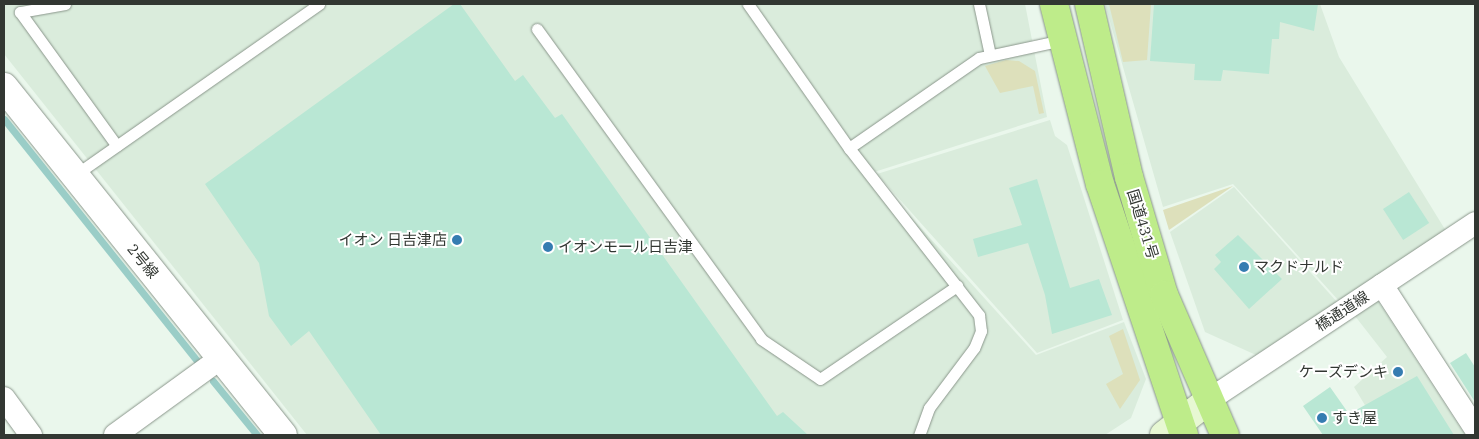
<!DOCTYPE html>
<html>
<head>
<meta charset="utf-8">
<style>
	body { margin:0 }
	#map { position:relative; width:1479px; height:439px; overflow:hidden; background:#eaf7ec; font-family:"IBM Plex Serif","Noto Sans JP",serif }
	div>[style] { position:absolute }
	.built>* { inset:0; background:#daecdc }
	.green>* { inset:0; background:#dde0bb }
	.stream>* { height:7px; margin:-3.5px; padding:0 3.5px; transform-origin:3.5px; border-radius:3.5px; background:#9acdc7 }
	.building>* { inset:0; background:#b9e7d4; transform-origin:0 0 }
	.roads { filter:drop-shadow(0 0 1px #8a968b) drop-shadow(0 0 1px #8a968b) }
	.service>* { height:11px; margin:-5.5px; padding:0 5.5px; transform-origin:5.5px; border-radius:5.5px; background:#fff }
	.minor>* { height:22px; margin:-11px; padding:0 11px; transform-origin:11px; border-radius:11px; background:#fff }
	.tertiary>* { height:28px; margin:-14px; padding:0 14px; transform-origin:14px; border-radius:14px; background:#fff }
	.secondary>* { height:28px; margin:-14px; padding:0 14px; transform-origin:14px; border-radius:14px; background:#e7f8d3 }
	.trunk>* { height:28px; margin:-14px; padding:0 14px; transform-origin:14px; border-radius:14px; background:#beec8a }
	.dots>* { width:14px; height:14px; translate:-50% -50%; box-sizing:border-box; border:2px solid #fff; border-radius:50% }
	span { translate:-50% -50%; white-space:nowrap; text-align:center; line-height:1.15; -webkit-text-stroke:4px #fff; paint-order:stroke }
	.street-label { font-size:15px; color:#323732 }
	.poi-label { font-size:15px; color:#323732 }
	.right { translate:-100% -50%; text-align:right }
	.left { translate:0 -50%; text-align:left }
	.frame { position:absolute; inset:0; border:5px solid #323732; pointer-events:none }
</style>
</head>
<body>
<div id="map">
	<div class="built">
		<div style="clip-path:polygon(4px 4px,1025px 4px,1047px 117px,871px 173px,1036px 355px,1124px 322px,1146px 379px,1131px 418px,1105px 435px,307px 435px,4px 54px)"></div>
		<div style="clip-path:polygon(1105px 4px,1320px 4px,1339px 57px,1446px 231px,1339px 301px,1233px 184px,1163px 207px)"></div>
		<div style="clip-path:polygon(1050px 120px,1055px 136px,1067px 145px,1123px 320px,1037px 353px,877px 174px)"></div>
		<div style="clip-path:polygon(1234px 187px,1337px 302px,1256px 355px,1205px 332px,1170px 232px)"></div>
		<div style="clip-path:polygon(1378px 301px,1465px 435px,1383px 435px,1354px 387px,1387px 357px,1355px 316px)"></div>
	</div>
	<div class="green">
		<div style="clip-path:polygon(1109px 4px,1151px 4px,1147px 60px,1123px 62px)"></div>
		<div style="clip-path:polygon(1006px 60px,1019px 61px,1035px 71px,1044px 113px,1039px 114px,1033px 86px,1000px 93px,985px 66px)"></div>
		<div style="clip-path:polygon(1233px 186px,1169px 230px,1163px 210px)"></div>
		<div style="clip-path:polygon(1123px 329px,1140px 380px,1120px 409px,1106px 384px,1123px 374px,1109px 336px)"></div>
	</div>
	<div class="stream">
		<div style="left:4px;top:119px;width:311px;rotate:51.4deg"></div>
		<div style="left:213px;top:381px;width:70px;rotate:50.8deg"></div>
	</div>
	<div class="building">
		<div style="clip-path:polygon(454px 4px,460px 4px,515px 81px,523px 75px,555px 118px,562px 114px,777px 416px,783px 412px,808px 435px,381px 435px,309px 331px,291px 346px,269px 316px,259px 263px,205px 184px)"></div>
		<div style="clip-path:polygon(1154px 4px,1318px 4px,1314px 31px,1280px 22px,1279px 39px,1272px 39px,1269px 74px,1223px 70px,1221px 81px,1194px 80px,1195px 64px,1150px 61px)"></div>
		<div style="clip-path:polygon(1037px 179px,1070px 288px,1099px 279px,1112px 315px,1052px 334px,1045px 295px,1028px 243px,978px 257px,973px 239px,1022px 225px,1009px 188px)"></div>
		<div style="left:1409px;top:192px;width:37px;height:31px;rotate:57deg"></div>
		<div style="clip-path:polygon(1238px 235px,1282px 279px,1249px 309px,1214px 269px,1221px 262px,1215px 255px)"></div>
		<div style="clip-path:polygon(1466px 353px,1475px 367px,1475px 402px,1450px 363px)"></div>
		<div style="clip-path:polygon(1417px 376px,1454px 435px,1323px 435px,1303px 406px,1330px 387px,1349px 414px)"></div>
	</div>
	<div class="roads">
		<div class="service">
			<div style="left:65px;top:4px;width:46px;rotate:169.9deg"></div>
			<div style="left:20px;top:12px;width:165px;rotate:54.1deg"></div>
			<div style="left:748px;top:4px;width:176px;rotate:55deg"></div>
			<div style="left:849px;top:148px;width:212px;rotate:52.1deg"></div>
			<div style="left:979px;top:315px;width:16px;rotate:83deg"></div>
			<div style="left:981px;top:331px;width:18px;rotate:112deg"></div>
			<div style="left:974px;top:348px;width:75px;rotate:126.9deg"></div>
			<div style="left:929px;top:408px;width:29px;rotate:110deg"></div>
			<div style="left:979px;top:4px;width:52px;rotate:77.8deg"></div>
			<div style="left:537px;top:29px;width:382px;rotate:54.1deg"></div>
			<div style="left:761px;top:339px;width:71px;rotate:34.1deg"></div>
			<div style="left:820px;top:379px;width:166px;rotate:-34.2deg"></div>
			<div style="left:849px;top:148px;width:158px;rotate:-34.7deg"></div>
			<div style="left:979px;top:58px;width:86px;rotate:-12.1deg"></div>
			<div style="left:75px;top:175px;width:298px;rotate:-35deg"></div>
		</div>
		<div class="minor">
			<div style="left:1382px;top:285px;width:171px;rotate:57deg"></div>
			<div style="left:4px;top:398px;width:46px;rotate:53.9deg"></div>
			<div style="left:1209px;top:400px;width:320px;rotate:-33.6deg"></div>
			<div style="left:115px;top:435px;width:131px;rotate:-36deg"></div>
		</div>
		<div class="tertiary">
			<div style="left:4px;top:87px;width:446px;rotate:51.3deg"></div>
		</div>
		<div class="secondary">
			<div style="left:1164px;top:435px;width:57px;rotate:-37.9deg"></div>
		</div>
		<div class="trunk">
			<div style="left:1054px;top:4px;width:186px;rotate:75.7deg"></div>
			<div style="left:1100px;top:184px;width:265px;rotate:71.5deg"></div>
			<div style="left:1089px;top:4px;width:178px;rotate:77deg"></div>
			<div style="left:1129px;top:177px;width:123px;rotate:73.5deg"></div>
			<div style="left:1164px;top:295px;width:153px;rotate:66.5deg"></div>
		</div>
	</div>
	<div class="dots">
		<div style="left:457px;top:240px;background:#357cb1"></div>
		<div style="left:548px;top:247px;background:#357cb1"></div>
		<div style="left:1244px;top:267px;background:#357cb1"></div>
		<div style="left:1398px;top:372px;background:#357cb1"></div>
		<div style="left:1322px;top:418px;background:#357cb1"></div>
	</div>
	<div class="street-label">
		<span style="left:1143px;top:224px;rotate:73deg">国道431号</span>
		<span style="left:143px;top:261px;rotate:51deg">2号線</span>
		<span style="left:1342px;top:311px;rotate:-33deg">橋通道線</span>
	</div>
	<div class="poi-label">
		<span class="right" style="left:447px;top:240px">イオン 日吉津店</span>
		<span class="left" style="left:558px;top:247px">イオンモール日吉津</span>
		<span class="left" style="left:1254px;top:267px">マクドナルド</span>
		<span class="right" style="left:1388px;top:372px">ケーズデンキ</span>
		<span class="left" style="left:1332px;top:418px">すき屋</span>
	</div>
	<div class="frame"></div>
</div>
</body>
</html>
